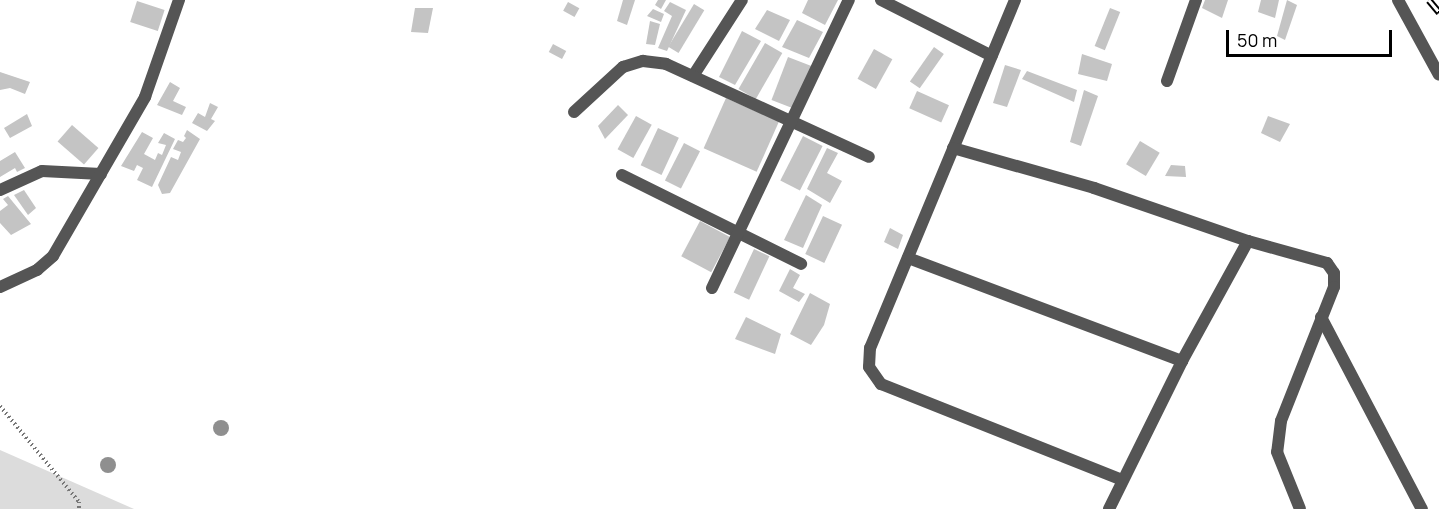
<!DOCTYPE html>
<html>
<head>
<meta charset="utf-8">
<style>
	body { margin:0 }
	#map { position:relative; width:1439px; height:509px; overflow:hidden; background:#fff; font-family:Manrope,sans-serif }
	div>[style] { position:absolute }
	.green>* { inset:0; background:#dcdcdc }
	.building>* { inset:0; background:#c4c4c4; transform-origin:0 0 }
	.path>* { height:4px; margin-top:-2px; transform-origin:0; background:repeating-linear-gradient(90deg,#777 0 1.5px,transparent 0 4.5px) }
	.street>* { height:12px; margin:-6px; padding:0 6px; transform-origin:6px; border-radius:6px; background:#555 }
	.rail>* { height:7px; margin-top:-3.5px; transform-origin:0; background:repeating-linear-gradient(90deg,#fff 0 14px,#000 0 28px); box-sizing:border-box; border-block:2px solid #000 }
	.trees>* { width:16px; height:16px; margin:-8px; border-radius:50%; background:#8f8f8f }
	span { translate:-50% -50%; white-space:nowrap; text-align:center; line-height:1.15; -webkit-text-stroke:4.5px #fff; paint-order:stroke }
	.scale { position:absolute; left:1226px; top:30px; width:166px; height:27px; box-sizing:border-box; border:3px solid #000; border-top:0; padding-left:8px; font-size:18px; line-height:21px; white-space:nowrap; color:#000; -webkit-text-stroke:4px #fff; paint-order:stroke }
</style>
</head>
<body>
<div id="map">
	<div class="green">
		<div style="clip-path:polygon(0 450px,134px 509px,0 509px)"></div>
	</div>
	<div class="building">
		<div style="clip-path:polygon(623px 0,635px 0,627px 25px,617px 21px)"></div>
		<div style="clip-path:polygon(658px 0,666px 0,661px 9px,655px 5px)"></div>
		<div style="clip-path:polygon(808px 0,838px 0,825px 25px,802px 13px)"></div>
		<div style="clip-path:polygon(1205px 0,1228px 0,1222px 18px,1202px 8px)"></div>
		<div style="clip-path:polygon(1261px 0,1279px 0,1275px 18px,1258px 12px)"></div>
		<div style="clip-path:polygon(1287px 0,1297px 5px,1285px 40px,1277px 36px)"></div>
		<div style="left:137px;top:1px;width:29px;height:22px;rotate:18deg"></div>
		<div style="left:568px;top:2px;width:13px;height:10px;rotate:29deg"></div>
		<div style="clip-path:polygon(670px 2px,686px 10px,667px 51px,658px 48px,672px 16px,664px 11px)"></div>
		<div style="left:694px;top:4px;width:12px;height:50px;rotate:31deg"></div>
		<div style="clip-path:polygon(415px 8px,433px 8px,428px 33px,411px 32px)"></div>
		<div style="left:1110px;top:8px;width:11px;height:41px;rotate:22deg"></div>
		<div style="clip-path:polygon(653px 9px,664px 14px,661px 22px,647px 16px)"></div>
		<div style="clip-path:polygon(767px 10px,790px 20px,779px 41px,755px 29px)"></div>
		<div style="clip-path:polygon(797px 20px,823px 32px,809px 58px,782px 47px)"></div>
		<div style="clip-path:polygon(650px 21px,660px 24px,655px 45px,646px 44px)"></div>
		<div style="clip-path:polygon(742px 31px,761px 41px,735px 85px,719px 77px)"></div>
		<div style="left:765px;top:43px;width:20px;height:53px;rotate:30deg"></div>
		<div style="left:553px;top:44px;width:15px;height:9px;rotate:28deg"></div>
		<div style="left:934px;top:47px;width:12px;height:42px;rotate:35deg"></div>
		<div style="left:874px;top:49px;width:21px;height:34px;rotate:29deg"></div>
		<div style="clip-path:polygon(1082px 54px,1112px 64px,1107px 81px,1078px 74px)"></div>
		<div style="left:788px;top:57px;width:25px;height:46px;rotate:21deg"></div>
		<div style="clip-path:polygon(1005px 65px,1021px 70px,1007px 107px,993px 103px)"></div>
		<div style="clip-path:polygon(1027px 71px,1077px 90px,1074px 102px,1022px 79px)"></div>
		<div style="clip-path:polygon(0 72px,30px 82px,25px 94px,10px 88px,0 90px)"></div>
		<div style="clip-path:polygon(170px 82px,180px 88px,173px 101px,186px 107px,182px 115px,157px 105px)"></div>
		<div style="clip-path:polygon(1084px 90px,1098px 96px,1081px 146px,1070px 142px)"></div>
		<div style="left:917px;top:91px;width:35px;height:19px;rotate:24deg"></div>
		<div style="left:726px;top:98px;width:58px;height:55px;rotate:24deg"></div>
		<div style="clip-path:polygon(210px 103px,218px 107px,211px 119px,215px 121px,207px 131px,192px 123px,198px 113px,205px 117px)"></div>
		<div style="clip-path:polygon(618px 105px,628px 115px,605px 139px,598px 126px)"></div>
		<div style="clip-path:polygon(27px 114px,32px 126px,10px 138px,4px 128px)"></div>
		<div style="left:636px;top:116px;width:18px;height:38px;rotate:29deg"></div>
		<div style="clip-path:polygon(1268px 116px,1290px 124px,1280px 142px,1261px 133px)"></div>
		<div style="left:72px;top:125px;width:35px;height:22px;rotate:41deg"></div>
		<div style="left:658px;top:128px;width:23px;height:41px;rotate:25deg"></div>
		<div style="clip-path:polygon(187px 130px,200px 139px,170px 193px,162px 194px,158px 185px,171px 157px,178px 160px,181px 152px,173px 149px,178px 140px,183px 142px,186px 138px,184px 136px)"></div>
		<div style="clip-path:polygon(142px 132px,153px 138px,144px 154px,155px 160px,158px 153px,162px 155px,166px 145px,158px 143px,164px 133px,175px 139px,152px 187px,137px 180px,143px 168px,137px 165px,134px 171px,121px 166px)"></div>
		<div style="left:803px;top:136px;width:22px;height:50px;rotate:27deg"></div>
		<div style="left:1140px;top:141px;width:23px;height:27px;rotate:31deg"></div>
		<div style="left:684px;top:143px;width:18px;height:42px;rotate:27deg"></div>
		<div style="clip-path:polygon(827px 148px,838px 153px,827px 173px,842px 181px,830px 203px,807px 189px)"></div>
		<div style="clip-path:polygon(15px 152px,25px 168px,17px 172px,15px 168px,0 177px,0 161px)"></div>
		<div style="clip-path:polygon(1171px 165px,1185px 166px,1186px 177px,1165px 176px)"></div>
		<div style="clip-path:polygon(24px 190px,36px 208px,28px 215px,14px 195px)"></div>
		<div style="clip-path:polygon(806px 195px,822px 205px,803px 248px,784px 240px)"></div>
		<div style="clip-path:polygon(8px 196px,31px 224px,11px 235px,0 223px,0 211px,8px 205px,3px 199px)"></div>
		<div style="left:823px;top:216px;width:21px;height:42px;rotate:25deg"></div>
		<div style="left:700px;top:221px;width:34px;height:40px;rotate:28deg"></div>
		<div style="clip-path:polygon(890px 228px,903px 235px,898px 249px,884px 242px)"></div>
		<div style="left:754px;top:249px;width:17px;height:48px;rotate:25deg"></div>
		<div style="clip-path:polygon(790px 269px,800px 275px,793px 288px,805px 294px,799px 302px,779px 291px)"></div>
		<div style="clip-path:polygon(810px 293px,830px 304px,824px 325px,811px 345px,790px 334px)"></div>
		<div style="clip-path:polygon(746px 317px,781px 334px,775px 354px,735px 339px)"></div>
	</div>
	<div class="path">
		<div style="left:0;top:406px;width:124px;rotate:50.5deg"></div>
		<div style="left:79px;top:502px;width:7px;rotate:90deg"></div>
	</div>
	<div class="street">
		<div style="left:881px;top:0;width:124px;rotate:26.8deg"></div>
		<div style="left:1015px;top:0;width:377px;rotate:112.6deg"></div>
		<div style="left:870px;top:348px;width:19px;rotate:93deg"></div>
		<div style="left:869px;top:367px;width:21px;rotate:55deg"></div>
		<div style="left:881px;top:384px;width:259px;rotate:21.7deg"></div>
		<div style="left:1398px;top:0;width:85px;rotate:61.3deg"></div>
		<div style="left:693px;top:76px;width:90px;rotate:-57.2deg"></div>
		<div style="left:1167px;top:81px;width:86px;rotate:-70.3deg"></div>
		<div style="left:574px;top:112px;width:67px;rotate:-42.6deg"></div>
		<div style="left:623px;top:67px;width:21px;rotate:-17deg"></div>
		<div style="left:643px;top:61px;width:23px;rotate:7deg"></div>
		<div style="left:666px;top:64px;width:223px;rotate:24.6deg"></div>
		<div style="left:953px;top:148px;width:147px;rotate:15.8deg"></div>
		<div style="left:1094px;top:188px;width:163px;rotate:19deg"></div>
		<div style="left:1248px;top:241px;width:82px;rotate:15.6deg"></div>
		<div style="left:1327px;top:263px;width:12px;rotate:55deg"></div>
		<div style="left:1334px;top:273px;width:14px;rotate:90deg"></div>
		<div style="left:1334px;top:287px;width:144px;rotate:111.6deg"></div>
		<div style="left:1281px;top:421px;width:31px;rotate:97deg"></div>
		<div style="left:1277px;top:452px;width:61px;rotate:68deg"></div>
		<div style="left:622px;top:175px;width:200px;rotate:26.4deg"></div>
		<div style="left:0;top:190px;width:46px;rotate:-24.3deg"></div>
		<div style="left:42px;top:171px;width:59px;rotate:2.9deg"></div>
		<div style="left:908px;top:258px;width:293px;rotate:20.6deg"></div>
		<div style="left:0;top:287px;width:41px;rotate:-24.7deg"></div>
		<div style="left:37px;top:270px;width:21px;rotate:-41deg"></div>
		<div style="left:53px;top:256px;width:184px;rotate:-59.9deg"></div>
		<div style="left:145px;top:97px;width:103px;rotate:-70.7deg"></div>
		<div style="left:712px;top:288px;width:319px;rotate:-64.6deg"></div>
		<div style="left:1321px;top:317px;width:217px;rotate:62.3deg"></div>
		<div style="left:1109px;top:509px;width:165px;rotate:-63.7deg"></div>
		<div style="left:1182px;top:361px;width:137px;rotate:-61.2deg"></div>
	</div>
	<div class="rail">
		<div style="left:1429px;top:0;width:16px;rotate:50deg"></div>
	</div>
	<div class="trees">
		<div style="left:221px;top:428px"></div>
		<div style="left:108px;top:465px"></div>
	</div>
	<div class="scale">50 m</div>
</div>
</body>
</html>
